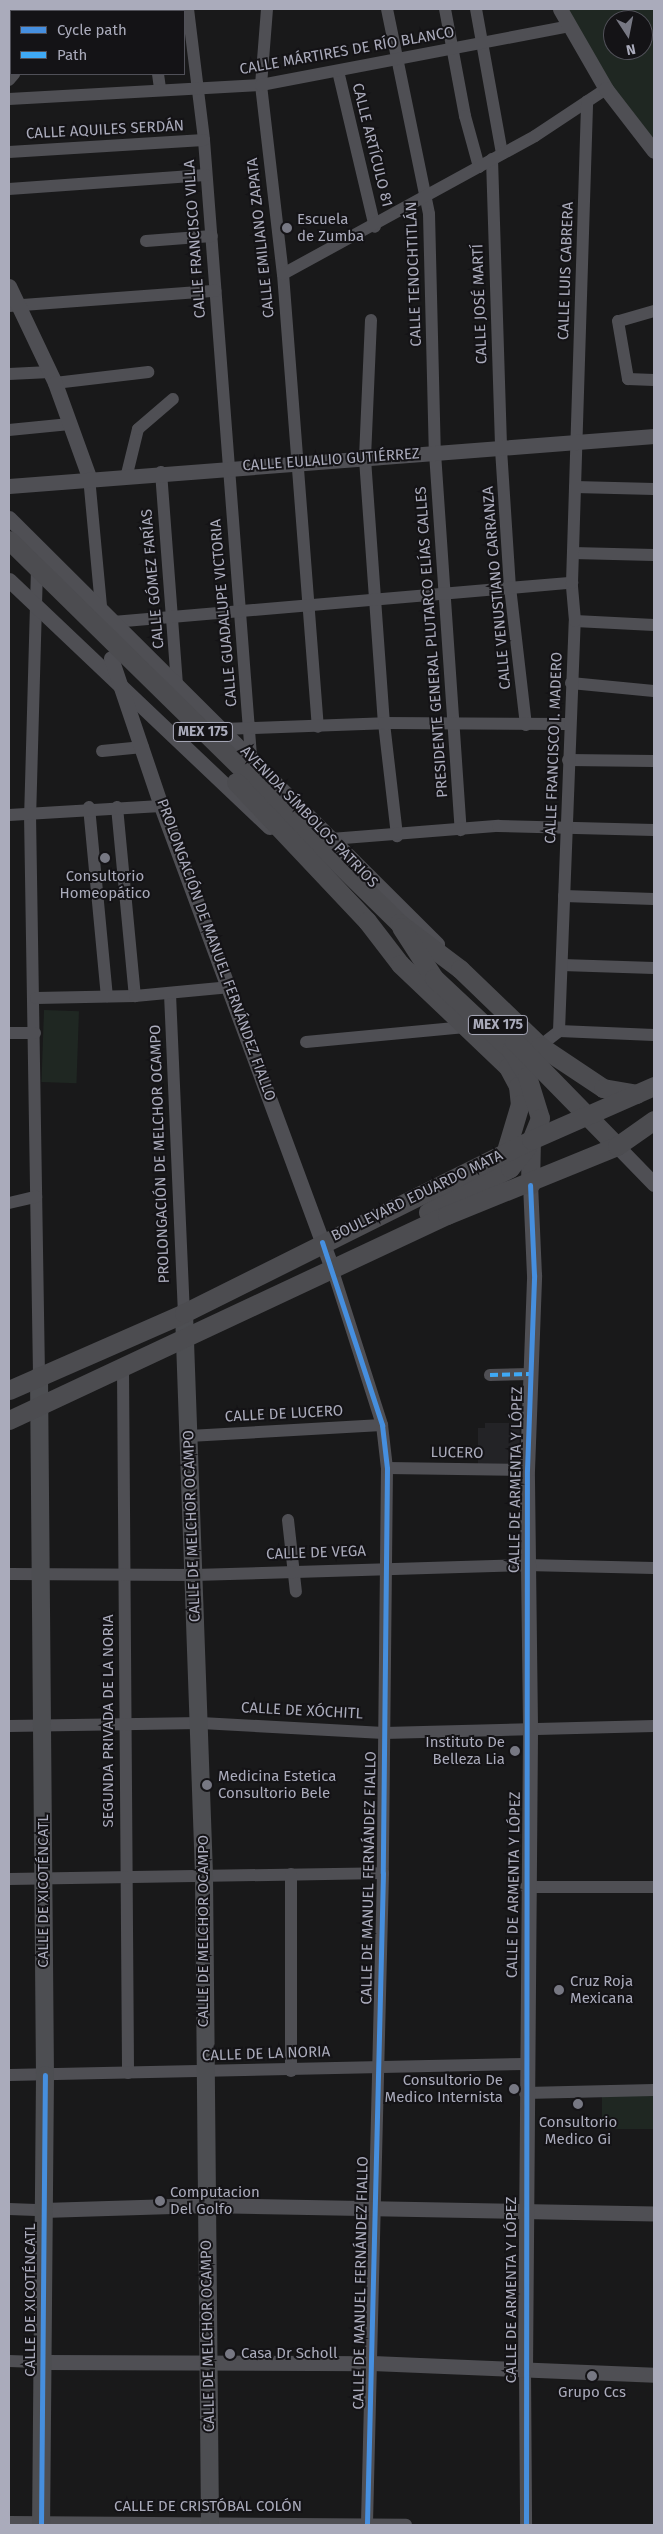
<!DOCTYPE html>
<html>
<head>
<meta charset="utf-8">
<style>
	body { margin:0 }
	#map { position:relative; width:663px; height:2534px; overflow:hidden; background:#19191a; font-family:"Fira Sans",sans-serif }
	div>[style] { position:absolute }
	.built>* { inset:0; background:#232326 }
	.green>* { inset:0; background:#1f2722; transform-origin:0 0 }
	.minor>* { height:12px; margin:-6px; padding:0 6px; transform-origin:6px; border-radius:6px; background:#4f4f54 }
	.tertiary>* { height:15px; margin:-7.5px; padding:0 7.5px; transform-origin:7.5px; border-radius:7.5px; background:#4f4f54 }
	.secondary>* { height:18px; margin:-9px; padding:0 9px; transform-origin:9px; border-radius:9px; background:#4d4e52 }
	.primary>* { height:19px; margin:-9.5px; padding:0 9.5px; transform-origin:9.5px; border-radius:9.5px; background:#4c4c50 }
	.quiet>* { height:4px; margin-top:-2px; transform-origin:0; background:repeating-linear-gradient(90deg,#3fa9f5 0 8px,transparent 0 12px) }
	.cycleway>* { height:5px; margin:-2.5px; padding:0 2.5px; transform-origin:2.5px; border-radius:2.5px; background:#468fdf }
	.dots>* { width:14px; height:14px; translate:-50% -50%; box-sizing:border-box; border:2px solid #141316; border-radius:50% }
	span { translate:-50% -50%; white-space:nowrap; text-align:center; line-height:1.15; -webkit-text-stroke:4px #141316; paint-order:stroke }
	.shield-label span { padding:1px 4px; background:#141316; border:1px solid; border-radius:4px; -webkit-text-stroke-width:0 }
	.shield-label { font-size:14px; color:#aaabbb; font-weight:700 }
	.street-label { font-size:15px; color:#aaabbb }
	.poi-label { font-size:15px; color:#aaabbb }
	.left { translate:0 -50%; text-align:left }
	.right { translate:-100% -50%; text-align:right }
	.frame { position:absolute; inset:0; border:10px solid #aaabbb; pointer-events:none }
	.legend { position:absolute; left:10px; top:10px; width:175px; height:65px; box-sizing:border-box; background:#141316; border:1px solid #505058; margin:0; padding:6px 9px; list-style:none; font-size:15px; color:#aaabbb }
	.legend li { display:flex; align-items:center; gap:10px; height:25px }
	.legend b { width:25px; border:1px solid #505058 }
	.north { position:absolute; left:603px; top:10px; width:50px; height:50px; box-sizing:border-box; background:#141316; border:1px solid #505058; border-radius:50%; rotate:169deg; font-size:14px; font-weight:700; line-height:20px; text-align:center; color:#aaabbb }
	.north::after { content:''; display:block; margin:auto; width:18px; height:22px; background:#777883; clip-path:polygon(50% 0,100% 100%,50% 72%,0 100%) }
</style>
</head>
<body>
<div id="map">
	<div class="built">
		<div style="clip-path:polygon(485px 1423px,520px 1423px,519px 1464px,478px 1464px,478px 1428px,485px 1428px)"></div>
	</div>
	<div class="green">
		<div style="clip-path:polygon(evenodd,564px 9px,654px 9px,654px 148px,606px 89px,564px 9px,613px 20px,643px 20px,643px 50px,613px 50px,613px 20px)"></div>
		<div style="left:44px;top:1010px;width:35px;height:72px;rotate:2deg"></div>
		<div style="left:654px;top:2096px;width:33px;height:52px;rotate:90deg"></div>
	</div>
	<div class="minor">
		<div style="left:148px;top:9px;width:2px;rotate:90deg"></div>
		<div style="left:188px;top:9px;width:132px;rotate:83deg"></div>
		<div style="left:204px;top:140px;width:618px;rotate:85.64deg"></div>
		<div style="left:267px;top:9px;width:76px;rotate:94.5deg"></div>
		<div style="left:261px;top:85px;width:190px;rotate:83.4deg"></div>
		<div style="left:283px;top:274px;width:454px;rotate:85.6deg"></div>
		<div style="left:387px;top:9px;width:209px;rotate:78.4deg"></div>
		<div style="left:429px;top:214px;width:239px;rotate:88.6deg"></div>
		<div style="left:435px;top:453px;width:378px;rotate:86.1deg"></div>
		<div style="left:445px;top:9px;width:109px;rotate:79.4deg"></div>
		<div style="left:465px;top:116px;width:53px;rotate:74.6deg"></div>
		<div style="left:476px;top:9px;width:147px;rotate:79.8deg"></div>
		<div style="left:73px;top:11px;width:3px;rotate:-45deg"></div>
		<div style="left:338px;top:71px;width:160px;rotate:76.7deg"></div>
		<div style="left:158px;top:74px;width:15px;rotate:82deg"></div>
		<div style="left:9px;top:80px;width:8px;rotate:-50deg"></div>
		<div style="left:9px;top:99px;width:252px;rotate:-3.2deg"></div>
		<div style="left:261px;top:85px;width:314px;rotate:-10.8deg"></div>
		<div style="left:9px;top:152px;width:195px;rotate:-3.5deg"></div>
		<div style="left:492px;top:159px;width:290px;rotate:88.2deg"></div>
		<div style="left:501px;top:449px;width:138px;rotate:86.3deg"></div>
		<div style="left:510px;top:587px;width:139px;rotate:83.4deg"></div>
		<div style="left:9px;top:189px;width:197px;rotate:-4.1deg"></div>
		<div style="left:146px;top:241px;width:66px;rotate:-4.3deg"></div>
		<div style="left:283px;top:274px;width:287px;rotate:-28.7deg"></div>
		<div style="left:535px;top:136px;width:85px;rotate:-33.5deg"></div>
		<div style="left:9px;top:306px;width:207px;rotate:-4.2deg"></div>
		<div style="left:654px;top:311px;width:37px;rotate:164deg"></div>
		<div style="left:618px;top:321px;width:59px;rotate:80.2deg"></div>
		<div style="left:628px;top:379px;width:26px;rotate:2deg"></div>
		<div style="left:371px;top:320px;width:139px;rotate:92.5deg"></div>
		<div style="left:365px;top:459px;width:265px;rotate:85.9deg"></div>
		<div style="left:384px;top:723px;width:114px;rotate:83.4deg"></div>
		<div style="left:9px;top:374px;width:41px;rotate:-2.8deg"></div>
		<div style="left:55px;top:383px;width:94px;rotate:-6.7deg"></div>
		<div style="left:9px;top:430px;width:61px;rotate:-5.6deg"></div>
		<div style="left:161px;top:472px;width:213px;rotate:85.7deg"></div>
		<div style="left:127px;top:474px;width:46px;rotate:-76.3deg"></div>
		<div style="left:138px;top:429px;width:46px;rotate:-40.6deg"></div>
		<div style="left:89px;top:477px;width:141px;rotate:84.7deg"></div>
		<div style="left:575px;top:487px;width:79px;rotate:1.5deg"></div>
		<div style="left:573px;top:553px;width:81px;rotate:1.4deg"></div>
		<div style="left:37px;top:569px;width:245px;rotate:91.6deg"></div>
		<div style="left:30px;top:814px;width:562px;rotate:89.08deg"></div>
		<div style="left:575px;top:621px;width:79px;rotate:2.9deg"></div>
		<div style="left:113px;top:622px;width:461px;rotate:-4.9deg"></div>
		<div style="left:571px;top:683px;width:83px;rotate:5.5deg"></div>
		<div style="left:224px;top:729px;width:160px;rotate:-2.1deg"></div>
		<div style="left:384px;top:723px;width:186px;rotate:0.3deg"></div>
		<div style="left:102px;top:751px;width:41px;rotate:-5.6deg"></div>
		<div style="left:568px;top:760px;width:86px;rotate:0.7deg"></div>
		<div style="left:89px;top:807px;width:190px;rotate:84.6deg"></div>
		<div style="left:117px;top:807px;width:190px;rotate:84.6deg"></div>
		<div style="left:9px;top:815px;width:152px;rotate:-3.4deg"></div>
		<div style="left:331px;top:839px;width:168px;rotate:-4.5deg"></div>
		<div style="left:498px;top:826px;width:156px;rotate:1.5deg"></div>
		<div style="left:564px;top:896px;width:90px;rotate:1.9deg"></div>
		<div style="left:562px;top:965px;width:92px;rotate:1.9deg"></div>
		<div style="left:170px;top:994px;width:319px;rotate:87.5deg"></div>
		<div style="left:36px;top:998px;width:99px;rotate:-1.2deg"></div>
		<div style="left:135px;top:996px;width:96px;rotate:-5.4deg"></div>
		<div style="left:559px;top:1031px;width:95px;rotate:2.4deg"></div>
		<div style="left:9px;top:1033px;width:26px"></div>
		<div style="left:306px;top:1042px;width:160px;rotate:-5.4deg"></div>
		<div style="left:540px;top:1046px;width:24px;rotate:-38deg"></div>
		<div style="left:559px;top:1031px;width:410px;rotate:-87.8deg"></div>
		<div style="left:575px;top:621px;width:38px;rotate:-95deg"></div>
		<div style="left:572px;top:583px;width:482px;rotate:-88.2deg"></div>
		<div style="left:9px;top:1203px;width:28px;rotate:-13deg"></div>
		<div style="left:332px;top:1268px;width:165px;rotate:72.3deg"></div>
		<div style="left:382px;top:1425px;width:43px;rotate:83.4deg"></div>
		<div style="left:387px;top:1468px;width:405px;rotate:90.6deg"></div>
		<div style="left:383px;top:1873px;width:652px;rotate:91.41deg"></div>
		<div style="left:123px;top:1369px;width:704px;rotate:89.59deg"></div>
		<div style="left:490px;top:1375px;width:40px;rotate:-1.4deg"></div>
		<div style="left:189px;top:1436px;width:193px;rotate:-3.3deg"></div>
		<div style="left:387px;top:1468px;width:140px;rotate:0.8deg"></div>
		<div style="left:288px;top:1520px;width:72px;rotate:83.7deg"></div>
		<div style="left:9px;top:1574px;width:185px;rotate:0.3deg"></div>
		<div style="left:194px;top:1575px;width:332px;rotate:-1.7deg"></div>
		<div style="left:526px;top:1565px;width:128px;rotate:1.3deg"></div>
		<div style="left:9px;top:1726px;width:192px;rotate:-0.9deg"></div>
		<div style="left:201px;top:1723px;width:183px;rotate:3.1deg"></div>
		<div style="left:384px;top:1733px;width:270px;rotate:-1.5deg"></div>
		<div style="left:9px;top:1879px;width:374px;rotate:-0.9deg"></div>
		<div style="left:526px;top:1887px;width:128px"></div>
		<div style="left:291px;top:2071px;width:197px;rotate:-90deg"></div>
		<div style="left:9px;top:2075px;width:515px;rotate:-1.22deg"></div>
		<div style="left:525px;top:2093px;width:129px;rotate:-1.3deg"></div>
		<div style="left:9px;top:2209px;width:34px;rotate:2deg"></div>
		<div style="left:9px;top:2361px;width:35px;rotate:2deg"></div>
		<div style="left:525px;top:2369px;width:156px;rotate:89.6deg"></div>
		<div style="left:9px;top:2522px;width:397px;rotate:0.4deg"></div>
	</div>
	<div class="tertiary">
		<div style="left:560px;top:9px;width:92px;rotate:60.1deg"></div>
		<div style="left:606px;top:89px;width:78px;rotate:52.3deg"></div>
		<div style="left:9px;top:286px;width:107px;rotate:64.6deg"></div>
		<div style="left:55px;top:383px;width:100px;rotate:70.1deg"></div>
		<div style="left:9px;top:486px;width:647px;rotate:-4.43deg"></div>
		<div style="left:9px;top:518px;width:604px;rotate:44.87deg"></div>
		<div style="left:9px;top:580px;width:359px;rotate:43.5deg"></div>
		<div style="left:111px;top:658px;width:156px;rotate:71.3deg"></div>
		<div style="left:161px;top:806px;width:493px;rotate:69.7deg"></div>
		<div style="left:617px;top:1146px;width:53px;rotate:45.8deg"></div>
		<div style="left:43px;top:2210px;width:162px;rotate:-1.8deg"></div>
		<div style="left:205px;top:2205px;width:449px;rotate:1.1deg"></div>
		<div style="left:44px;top:2362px;width:328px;rotate:0.2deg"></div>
		<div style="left:372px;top:2363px;width:282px;rotate:2.4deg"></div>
		<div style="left:525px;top:2369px;width:643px;rotate:-89.55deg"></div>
		<div style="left:530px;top:1726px;width:256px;rotate:-90.7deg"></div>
		<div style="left:527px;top:1470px;width:195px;rotate:-87.9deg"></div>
		<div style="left:534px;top:1275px;width:90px;rotate:-92.5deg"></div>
	</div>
	<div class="secondary">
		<div style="left:184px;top:1313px;width:562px;rotate:87.96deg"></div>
		<div style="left:204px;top:1875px;width:650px;rotate:89.47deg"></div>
		<div style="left:39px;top:1376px;width:699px;rotate:89.51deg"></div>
		<div style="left:45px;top:2075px;width:450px;rotate:90.5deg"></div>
	</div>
	<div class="primary">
		<div style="left:9px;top:540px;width:547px;rotate:44.48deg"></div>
		<div style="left:399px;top:923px;width:76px;rotate:37deg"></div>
		<div style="left:460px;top:969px;width:111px;rotate:43.9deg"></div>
		<div style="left:540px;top:1046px;width:76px;rotate:33.7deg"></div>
		<div style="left:603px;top:1088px;width:34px;rotate:10deg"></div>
		<div style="left:236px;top:782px;width:191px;rotate:46.7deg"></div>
		<div style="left:367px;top:921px;width:54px;rotate:52.5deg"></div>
		<div style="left:400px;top:964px;width:149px;rotate:43.6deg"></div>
		<div style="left:508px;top:1067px;width:21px;rotate:62deg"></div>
		<div style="left:518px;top:1086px;width:18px;rotate:84deg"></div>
		<div style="left:520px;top:1104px;width:52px;rotate:106.7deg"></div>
		<div style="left:401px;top:927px;width:61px;rotate:57.1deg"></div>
		<div style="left:434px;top:978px;width:105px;rotate:43.1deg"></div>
		<div style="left:511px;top:1050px;width:31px;rotate:58deg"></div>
		<div style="left:527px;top:1076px;width:44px;rotate:72.8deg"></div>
		<div style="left:540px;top:1118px;width:24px;rotate:112deg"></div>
		<div style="left:531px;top:1140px;width:45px;rotate:91.3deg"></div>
		<div style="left:514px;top:1041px;width:147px;rotate:45.6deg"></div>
		<div style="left:428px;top:1212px;width:93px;rotate:-28.2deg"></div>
		<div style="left:510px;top:1168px;width:27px;rotate:-51deg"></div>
		<div style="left:9px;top:1390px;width:191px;rotate:-23.7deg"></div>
		<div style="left:184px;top:1313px;width:388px;rotate:-26.5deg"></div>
		<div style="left:531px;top:1140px;width:134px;rotate:-23.7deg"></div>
		<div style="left:9px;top:1420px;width:484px;rotate:-25.1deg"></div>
		<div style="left:447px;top:1215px;width:183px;rotate:-22.1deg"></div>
		<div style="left:617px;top:1146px;width:45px;rotate:-35.1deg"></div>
	</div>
	<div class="quiet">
		<div style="left:490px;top:1375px;width:40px;rotate:-1.4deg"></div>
	</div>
	<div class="cycleway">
		<div style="left:322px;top:1242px;width:193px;rotate:71.8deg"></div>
		<div style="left:382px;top:1425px;width:43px;rotate:83.4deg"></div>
		<div style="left:387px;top:1468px;width:405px;rotate:90.6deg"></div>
		<div style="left:383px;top:1873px;width:652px;rotate:91.41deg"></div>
		<div style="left:41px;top:2525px;width:450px;rotate:-89.5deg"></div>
		<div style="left:526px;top:2525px;width:1055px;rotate:-89.95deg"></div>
		<div style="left:527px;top:1470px;width:195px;rotate:-87.9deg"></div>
		<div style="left:534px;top:1275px;width:90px;rotate:-92.5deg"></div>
	</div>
	<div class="dots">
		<div style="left:287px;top:228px;background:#777883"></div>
		<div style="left:105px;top:858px;background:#777883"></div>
		<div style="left:515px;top:1751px;background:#777883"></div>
		<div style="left:207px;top:1785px;background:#777883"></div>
		<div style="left:559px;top:1990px;background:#777883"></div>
		<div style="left:514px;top:2089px;background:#777883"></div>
		<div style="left:578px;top:2104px;background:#777883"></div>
		<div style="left:160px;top:2201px;background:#777883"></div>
		<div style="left:230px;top:2354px;background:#777883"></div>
		<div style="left:592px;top:2376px;background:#777883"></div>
	</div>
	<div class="shield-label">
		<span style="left:203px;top:732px">MEX 175</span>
		<span style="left:498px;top:1025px">MEX 175</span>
	</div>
	<div class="street-label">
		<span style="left:347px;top:51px;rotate:-10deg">CALLE MÁRTIRES DE RÍO BLANCO</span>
		<span style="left:105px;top:130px;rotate:-3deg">CALLE AQUILES SERDÁN</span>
		<span style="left:372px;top:145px;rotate:76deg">CALLE ARTÍCULO 81</span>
		<span style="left:261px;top:238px;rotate:-96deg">CALLE EMILIANO ZAPATA</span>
		<span style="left:195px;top:239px;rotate:-94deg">CALLE FRANCISCO VILLA</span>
		<span style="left:566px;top:271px;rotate:-88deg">CALLE LUIS CABRERA</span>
		<span style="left:414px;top:274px;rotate:-92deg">CALLE TENOCHTITLÁN</span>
		<span style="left:480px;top:304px;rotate:-92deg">CALLE JOSÉ MARTÍ</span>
		<span style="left:331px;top:460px;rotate:-4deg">CALLE EULALIO GUTIÉRREZ</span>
		<span style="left:153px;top:579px;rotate:-95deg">CALLE GÓMEZ FARÍAS</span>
		<span style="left:497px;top:588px;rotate:-95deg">CALLE VENUSTIANO CARRANZA</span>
		<span style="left:224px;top:613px;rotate:-95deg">CALLE GUADALUPE VICTORIA</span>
		<span style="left:432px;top:642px;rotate:-94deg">PRESIDENTE GENERAL PLUTARCO ELÍAS CALLES</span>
		<span style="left:554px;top:748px;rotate:-88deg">CALLE FRANCISCO I. MADERO</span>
		<span style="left:309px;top:817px;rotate:46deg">AVENIDA SÍMBOLOS PATRIOS</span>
		<span style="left:216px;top:950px;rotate:70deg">PROLONGACIÓN DE MANUEL FERNÁNDEZ FIALLO</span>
		<span style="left:160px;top:1154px;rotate:-92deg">PROLONGACIÓN DE MELCHOR OCAMPO</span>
		<span style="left:417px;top:1196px;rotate:-26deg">BOULEVARD EDUARDO MATA</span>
		<span style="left:284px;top:1414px;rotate:-3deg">CALLE DE LUCERO</span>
		<span style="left:457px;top:1453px;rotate:1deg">LUCERO</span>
		<span style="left:516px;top:1480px;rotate:-89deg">CALLE DE ARMENTA Y LÓPEZ</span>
		<span style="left:192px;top:1526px;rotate:-92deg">CALLE DE MELCHOR OCAMPO</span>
		<span style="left:316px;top:1553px;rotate:-2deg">CALLE DE VEGA</span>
		<span style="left:302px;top:1711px;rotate:3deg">CALLE DE XÓCHITL</span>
		<span style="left:109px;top:1721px;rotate:-90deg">SEGUNDA PRIVADA DE LA NORIA</span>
		<span style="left:369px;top:1878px;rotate:-89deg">CALLE DE MANUEL FERNÁNDEZ FIALLO</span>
		<span style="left:514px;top:1885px;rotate:-89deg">CALLE DE ARMENTA Y LÓPEZ</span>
		<span style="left:44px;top:1891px;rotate:-90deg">CALLE DE XICOTÉNCATL</span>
		<span style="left:204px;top:1931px;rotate:-90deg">CALLE DE MELCHOR OCAMPO</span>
		<span style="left:266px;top:2054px;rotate:-2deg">CALLE DE LA NORIA</span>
		<span style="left:361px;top:2283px;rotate:-89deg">CALLE DE MANUEL FERNÁNDEZ FIALLO</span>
		<span style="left:512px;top:2290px;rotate:-90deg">CALLE DE ARMENTA Y LÓPEZ</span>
		<span style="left:31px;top:2300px;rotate:-90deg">CALLE DE XICOTÉNCATL</span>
		<span style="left:208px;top:2336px;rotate:-91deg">CALLE DE MELCHOR OCAMPO</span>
		<span style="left:208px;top:2507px">CALLE DE CRISTÓBAL COLÓN</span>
	</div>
	<div class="poi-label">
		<span class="left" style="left:297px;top:228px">Escuela<br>de Zumba</span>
		<span style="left:105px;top:885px">Consultorio<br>Homeopático</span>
		<span class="right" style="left:505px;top:1751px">Instituto De<br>Belleza Lia</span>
		<span class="left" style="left:218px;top:1785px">Medicina Estetica<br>Consultorio Bele</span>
		<span class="left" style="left:570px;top:1990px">Cruz Roja<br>Mexicana</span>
		<span class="right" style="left:503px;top:2089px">Consultorio De<br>Medico Internista</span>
		<span style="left:578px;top:2131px">Consultorio<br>Medico Gi</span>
		<span class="left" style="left:170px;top:2201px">Computacion<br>Del Golfo</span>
		<span class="left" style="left:241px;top:2354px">Casa Dr Scholl</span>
		<span style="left:592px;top:2393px">Grupo Ccs</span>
	</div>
	<div class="frame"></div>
	<ul class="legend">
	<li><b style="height:6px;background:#468fdf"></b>Cycle path</li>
	<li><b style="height:6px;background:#3fa9f5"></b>Path</li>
	</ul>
	<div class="north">N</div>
</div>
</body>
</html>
